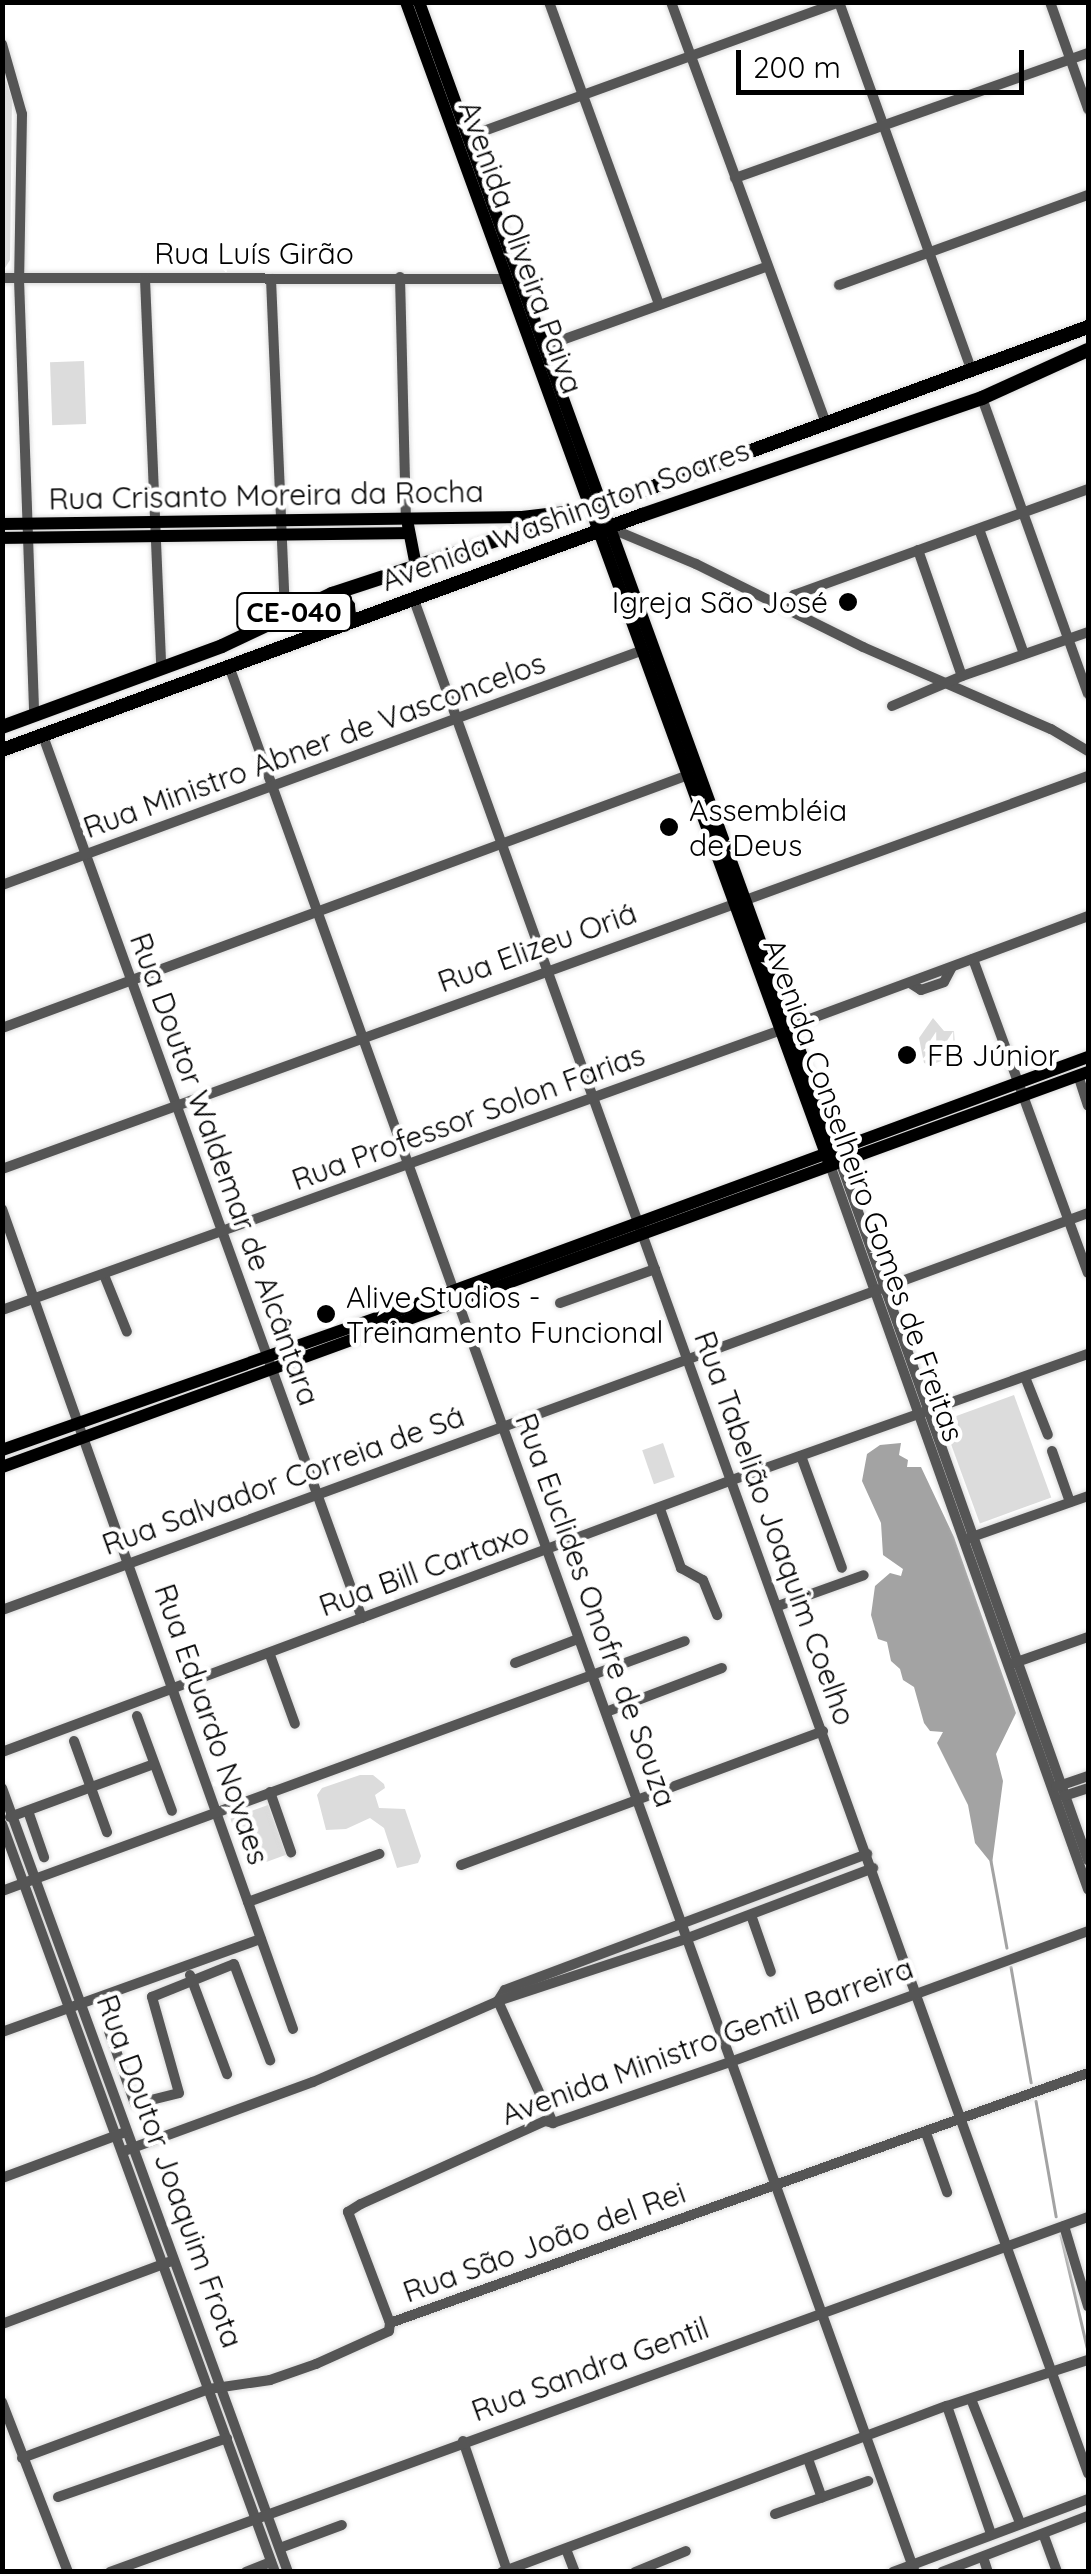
<!DOCTYPE html>
<html>
<head>
<meta charset="utf-8">
<style>
	body { margin:0 }
	#map { position:relative; width:1091px; height:2574px; overflow:hidden; background:#fff; font-family:Quicksand,sans-serif }
	div>[style] { position:absolute }
	.green>* { inset:0; background:#dcdcdc; transform-origin:0 0 }
	.water>* { inset:0; background:#a3a3a3 }
	.stream>* { height:2.5px; margin:-1.25px; padding:0 1.25px; transform-origin:1.25px; border-radius:1.25px; background:#a3a3a3 }
	.roads { filter:drop-shadow(0 0 2px #dbdbdb) drop-shadow(0 0 2px #dbdbdb) }
	.minor>* { height:10px; margin:-5px; padding:0 5px; transform-origin:5px; border-radius:5px; background:#555 }
	.major>* { height:12px; margin:-6px; padding:0 6px; transform-origin:6px; border-radius:6px; background:#000 }
	.highway>* { height:14px; margin:-7px; padding:0 7px; transform-origin:7px; border-radius:7px; background:#000 }
	.dots>* { width:28px; height:28px; translate:-50% -50%; box-sizing:border-box; border:5px solid #fff; border-radius:50% }
	span { translate:-50% -50%; white-space:nowrap; text-align:center; line-height:1.15; -webkit-text-stroke:9px #fff; paint-order:stroke }
	.shield-label span { padding:2px 8px; background:#fff; border:2px solid; border-radius:8px; -webkit-text-stroke-width:0 }
	.shield-label { font-size:28px; color:#000; font-weight:700 }
	.street-label { font-size:30px; color:#000 }
	.poi-label { font-size:30px; color:#000 }
	.right { translate:-100% -50%; text-align:right }
	.left { translate:0 -50%; text-align:left }
	.frame { position:absolute; inset:0; border:5px solid #000; pointer-events:none }
	.scale { position:absolute; left:736px; top:50px; width:288px; height:45px; box-sizing:border-box; border:5px solid #000; border-top:0; padding-left:12px; font-size:30px; line-height:35px; white-space:nowrap; color:#000; -webkit-text-stroke:8px #fff; paint-order:stroke }
</style>
</head>
<body>
<div id="map">
	<div class="green">
		<div style="clip-path:polygon(2px 71px,12px 98px,10px 260px,5px 268px)"></div>
		<div style="left:84px;top:361px;width:63px;height:34px;rotate:88deg"></div>
		<div style="clip-path:polygon(933px 1018px,944px 1031px,954px 1031px,955px 1046px,964px 1047px,961px 1054px,930px 1065px,924px 1063px,919px 1038px)"></div>
		<div style="left:1014px;top:1395px;width:109px;height:76px;rotate:70deg"></div>
		<div style="left:663px;top:1443px;width:36px;height:22px;rotate:71deg"></div>
		<div style="clip-path:polygon(360px 1775px,373px 1775px,384px 1784px,385px 1788px,375px 1795px,379px 1808px,405px 1809px,421px 1856px,418px 1863px,397px 1868px,384px 1828px,370px 1818px,346px 1829px,326px 1830px,317px 1795px,322px 1788px)"></div>
		<div style="left:268px;top:1805px;width:53px;height:40px;rotate:70deg"></div>
	</div>
	<div class="water">
		<div style="clip-path:polygon(901px 1443px,899px 1455px,908px 1460px,907px 1467px,921px 1467px,954px 1537px,1016px 1713px,996px 1754px,1003px 1781px,992px 1864px,975px 1843px,968px 1805px,937px 1743px,943px 1732px,930px 1731px,924px 1723px,914px 1687px,903px 1680px,900px 1669px,891px 1661px,887px 1642px,878px 1639px,871px 1615px,875px 1586px,890px 1573px,901px 1576px,903px 1569px,883px 1555px,881px 1523px,862px 1481px,867px 1454px,880px 1445px)"></div>
	</div>
	<div class="stream">
		<div style="left:991px;top:1861px;width:88px;rotate:79.6deg"></div>
		<div style="left:1011px;top:1967px;width:117px;rotate:80.1deg"></div>
		<div style="left:1036px;top:2101px;width:117px;rotate:80.1deg"></div>
		<div style="left:1061px;top:2235px;width:115px;rotate:76.9deg"></div>
	</div>
	<div class="roads">
		<div class="minor">
			<div style="left:549px;top:2px;width:322px;rotate:70deg"></div>
			<div style="left:671px;top:2px;width:450px;rotate:69.8deg"></div>
			<div style="left:839px;top:2px;width:392px;rotate:70.2deg"></div>
			<div style="left:1050px;top:2px;width:114px;rotate:70.4deg"></div>
			<div style="left:2px;top:44px;width:73px;rotate:74.1deg"></div>
			<div style="left:22px;top:114px;width:165px;rotate:91deg"></div>
			<div style="left:19px;top:279px;width:437px;rotate:88deg"></div>
			<div style="left:467px;top:137px;width:397px;rotate:-19.9deg"></div>
			<div style="left:735px;top:178px;width:374px;rotate:-19.5deg"></div>
			<div style="left:400px;top:277px;width:240px;rotate:88.6deg"></div>
			<div style="left:2px;top:278px;width:504px;rotate:0.11deg"></div>
			<div style="left:145px;top:279px;width:389px;rotate:87.6deg"></div>
			<div style="left:271px;top:279px;width:337px;rotate:87.6deg"></div>
			<div style="left:839px;top:285px;width:265px;rotate:-19.9deg"></div>
			<div style="left:545px;top:346px;width:235px;rotate:-19.7deg"></div>
			<div style="left:982px;top:398px;width:314px;rotate:70.3deg"></div>
			<div style="left:610px;top:528px;width:93px;rotate:22.7deg"></div>
			<div style="left:696px;top:564px;width:186px;rotate:26.4deg"></div>
			<div style="left:863px;top:647px;width:205px;rotate:23.6deg"></div>
			<div style="left:1051px;top:729px;width:43px;rotate:30.7deg"></div>
			<div style="left:979px;top:529px;width:133px;rotate:70.2deg"></div>
			<div style="left:918px;top:550px;width:133px;rotate:70.8deg"></div>
			<div style="left:414px;top:600px;width:1991px;rotate:70.21deg"></div>
			<div style="left:782px;top:605px;width:16px;rotate:-40deg"></div>
			<div style="left:794px;top:595px;width:313px;rotate:-19.8deg"></div>
			<div style="left:229px;top:666px;width:2026px;rotate:70.21deg"></div>
			<div style="left:892px;top:706px;width:76px;rotate:-23.2deg"></div>
			<div style="left:962px;top:676px;width:133px;rotate:-19.2deg"></div>
			<div style="left:43px;top:736px;width:938px;rotate:70.12deg"></div>
			<div style="left:2px;top:885px;width:683px;rotate:-20.13deg"></div>
			<div style="left:973px;top:959px;width:334px;rotate:69.9deg"></div>
			<div style="left:910px;top:983px;width:13px;rotate:32deg"></div>
			<div style="left:921px;top:990px;width:24px;rotate:-19deg"></div>
			<div style="left:944px;top:982px;width:17px;rotate:-62deg"></div>
			<div style="left:791px;top:1026px;width:317px;rotate:-20.3deg"></div>
			<div style="left:2px;top:1028px;width:731px;rotate:-20.24deg"></div>
			<div style="left:1078px;top:1075px;width:32px;rotate:72deg"></div>
			<div style="left:840px;top:1161px;width:742px;rotate:70.47deg"></div>
			<div style="left:830px;top:1165px;width:769px;rotate:70.39deg"></div>
			<div style="left:2px;top:1169px;width:1155px;rotate:-19.89deg"></div>
			<div style="left:2px;top:1209px;width:870px;rotate:70.46deg"></div>
			<div style="left:104px;top:1275px;width:61px;rotate:68deg"></div>
			<div style="left:560px;top:1303px;width:101px;rotate:-19.7deg"></div>
			<div style="left:2px;top:1310px;width:828px;rotate:-19.77deg"></div>
			<div style="left:1025px;top:1377px;width:62px;rotate:68.4deg"></div>
			<div style="left:1052px;top:1451px;width:54px;rotate:70.6deg"></div>
			<div style="left:801px;top:1456px;width:119px;rotate:69.9deg"></div>
			<div style="left:660px;top:1509px;width:63px;rotate:70.4deg"></div>
			<div style="left:681px;top:1568px;width:25px;rotate:29deg"></div>
			<div style="left:703px;top:1580px;width:38px;rotate:68deg"></div>
			<div style="left:969px;top:1538px;width:126px;rotate:-19.4deg"></div>
			<div style="left:778px;top:1606px;width:91px;rotate:-19.8deg"></div>
			<div style="left:2px;top:1610px;width:1156px;rotate:-20.08deg"></div>
			<div style="left:270px;top:1655px;width:73px;rotate:70.1deg"></div>
			<div style="left:515px;top:1663px;width:67px;rotate:-20.9deg"></div>
			<div style="left:1014px;top:1663px;width:78px;rotate:-19.4deg"></div>
			<div style="left:606px;top:1712px;width:124px;rotate:-20.8deg"></div>
			<div style="left:137px;top:1716px;width:101px;rotate:69.8deg"></div>
			<div style="left:74px;top:1741px;width:97px;rotate:70.1deg"></div>
			<div style="left:2px;top:1752px;width:779px;rotate:-20.44deg"></div>
			<div style="left:732px;top:1480px;width:378px;rotate:-19.5deg"></div>
			<div style="left:1056px;top:1787px;width:34px;rotate:-19deg"></div>
			<div style="left:2px;top:1788px;width:835px;rotate:69.96deg"></div>
			<div style="left:270px;top:1792px;width:64px;rotate:70.7deg"></div>
			<div style="left:1064px;top:1796px;width:25px;rotate:-18deg"></div>
			<div style="left:28px;top:1811px;width:49px;rotate:70.8deg"></div>
			<div style="left:10px;top:1817px;width:153px;rotate:-20.2deg"></div>
			<div style="left:2px;top:1824px;width:796px;rotate:69.95deg"></div>
			<div style="left:461px;top:1865px;width:386px;rotate:-20.3deg"></div>
			<div style="left:2px;top:1891px;width:727px;rotate:-20.1deg"></div>
			<div style="left:248px;top:1902px;width:140px;rotate:-20.1deg"></div>
			<div style="left:751px;top:1915px;width:60px;rotate:70.7deg"></div>
			<div style="left:190px;top:1975px;width:106px;rotate:69.5deg"></div>
			<div style="left:498px;top:2001px;width:13px;rotate:-58deg"></div>
			<div style="left:505px;top:1990px;width:387px;rotate:-20.6deg"></div>
			<div style="left:498px;top:2001px;width:134px;rotate:65.7deg"></div>
			<div style="left:109px;top:2031px;width:77px;rotate:70.4deg"></div>
			<div style="left:135px;top:2104px;width:45px;rotate:-14deg"></div>
			<div style="left:179px;top:2093px;width:100px;rotate:-105.7deg"></div>
			<div style="left:152px;top:1997px;width:88px;rotate:-21.9deg"></div>
			<div style="left:234px;top:1964px;width:103px;rotate:69.4deg"></div>
			<div style="left:2px;top:2032px;width:275px;rotate:-19.8deg"></div>
			<div style="left:926px;top:2133px;width:63px;rotate:70.4deg"></div>
			<div style="left:124px;top:2151px;width:201px;rotate:-20.1deg"></div>
			<div style="left:313px;top:2082px;width:202px;rotate:-23.6deg"></div>
			<div style="left:498px;top:2001px;width:200px;rotate:-18.3deg"></div>
			<div style="left:688px;top:1938px;width:198px;rotate:-20.7deg"></div>
			<div style="left:2px;top:2178px;width:129px;rotate:-20.4deg"></div>
			<div style="left:1064px;top:2226px;width:84px;rotate:73.3deg"></div>
			<div style="left:390px;top:2323px;width:119px;rotate:-110.7deg"></div>
			<div style="left:348px;top:2212px;width:15px;rotate:-32deg"></div>
			<div style="left:361px;top:2204px;width:202px;rotate:-24.3deg"></div>
			<div style="left:545px;top:2121px;width:8px;rotate:14deg"></div>
			<div style="left:553px;top:2123px;width:190px;rotate:-19deg"></div>
			<div style="left:733px;top:2061px;width:378px;rotate:-20.1deg"></div>
			<div style="left:2px;top:2324px;width:178px;rotate:-20.4deg"></div>
			<div style="left:971px;top:2399px;width:133px;rotate:68.4deg"></div>
			<div style="left:2px;top:2402px;width:182px;rotate:68.8deg"></div>
			<div style="left:947px;top:2406px;width:135px;rotate:71deg"></div>
			<div style="left:463px;top:2441px;width:136px;rotate:71.2deg"></div>
			<div style="left:22px;top:2458px;width:199px;rotate:-20.3deg"></div>
			<div style="left:209px;top:2389px;width:62px;rotate:-8.4deg"></div>
			<div style="left:270px;top:2380px;width:49px;rotate:-19.2deg"></div>
			<div style="left:316px;top:2364px;width:80px;rotate:-24.3deg"></div>
			<div style="left:389px;top:2331px;width:8px;rotate:-83deg"></div>
			<div style="left:390px;top:2323px;width:741px;rotate:-19.71deg"></div>
			<div style="left:808px;top:2459px;width:41px;rotate:70.3deg"></div>
			<div style="left:58px;top:2497px;width:179px;rotate:-19.2deg"></div>
			<div style="left:775px;top:2514px;width:99px;rotate:-19.5deg"></div>
			<div style="left:1044px;top:2536px;width:38px;rotate:70deg"></div>
			<div style="left:280px;top:2548px;width:66px;rotate:-20.4deg"></div>
			<div style="left:566px;top:2549px;width:25px;rotate:69deg"></div>
			<div style="left:983px;top:2557px;width:16px;rotate:72deg"></div>
			<div style="left:110px;top:2572px;width:1040px;rotate:-19.95deg"></div>
			<div style="left:246px;top:2572px;width:27px;rotate:-22deg"></div>
			<div style="left:502px;top:2572px;width:475px;rotate:-20.5deg"></div>
			<div style="left:947px;top:2406px;width:148px;rotate:-18.1deg"></div>
			<div style="left:635px;top:2572px;width:55px;rotate:-22.4deg"></div>
			<div style="left:893px;top:2572px;width:208px;rotate:-20.5deg"></div>
			<div style="left:942px;top:2572px;width:156px;rotate:-21deg"></div>
		</div>
		<div class="major">
			<div style="left:406px;top:2px;width:1238px;rotate:69.97deg"></div>
			<div style="left:419px;top:2px;width:1233px;rotate:70.04deg"></div>
			<div style="left:2px;top:524px;width:520px;rotate:-0.77deg"></div>
			<div style="left:522px;top:517px;width:51px;rotate:-6.7deg"></div>
			<div style="left:408px;top:525px;width:42px;rotate:79deg"></div>
			<div style="left:2px;top:538px;width:407px;rotate:-0.7deg"></div>
			<div style="left:2px;top:1450px;width:478px;rotate:-19.4deg"></div>
			<div style="left:453px;top:1291px;width:677px;rotate:-20.23deg"></div>
			<div style="left:2px;top:1467px;width:1156px;rotate:-19.99deg"></div>
		</div>
		<div class="highway">
			<div style="left:324px;top:601px;width:16px;rotate:-4deg"></div>
			<div style="left:340px;top:600px;width:10px;rotate:37deg"></div>
			<div style="left:348px;top:606px;width:9px;rotate:84deg"></div>
			<div style="left:349px;top:615px;width:13px;rotate:129deg"></div>
			<div style="left:2px;top:727px;width:234px;rotate:-20.2deg"></div>
			<div style="left:222px;top:646px;width:122px;rotate:-25.3deg"></div>
			<div style="left:332px;top:594px;width:298px;rotate:-18.2deg"></div>
			<div style="left:615px;top:501px;width:504px;rotate:-20.2deg"></div>
			<div style="left:2px;top:750px;width:682px;rotate:-20.16deg"></div>
			<div style="left:642px;top:515px;width:360px;rotate:-19deg"></div>
			<div style="left:982px;top:398px;width:116px;rotate:-24.4deg"></div>
		</div>
	</div>
	<div class="dots">
		<div style="left:848px;top:602px;background:#000"></div>
		<div style="left:669px;top:827px;background:#000"></div>
		<div style="left:907px;top:1055px;background:#000"></div>
		<div style="left:326px;top:1314px;background:#000"></div>
	</div>
	<div class="shield-label">
		<span style="left:294px;top:612px">CE-040</span>
	</div>
	<div class="street-label">
		<span style="left:521px;top:247px;rotate:70deg">Avenida Oliveira Paiva</span>
		<span style="left:254px;top:253px">Rua Luís Girão</span>
		<span style="left:266px;top:495px;rotate:-1deg">Rua Crisanto Moreira da Rocha</span>
		<span style="left:565px;top:515px;rotate:-20deg">Avenida Washington Soares</span>
		<span style="left:314px;top:745px;rotate:-20deg">Rua Ministro Abner de Vasconcelos</span>
		<span style="left:537px;top:947px;rotate:-20deg">Rua Elizeu Oriá</span>
		<span style="left:468px;top:1117px;rotate:-20deg">Rua Professor Solon Farias</span>
		<span style="left:225px;top:1169px;rotate:70deg">Rua Doutor Waldemar de Alcântara</span>
		<span style="left:864px;top:1190px;rotate:70deg">Avenida Conselheiro Gomes de Freitas</span>
		<span style="left:283px;top:1480px;rotate:-20deg">Rua Salvador Correia de Sá</span>
		<span style="left:775px;top:1528px;rotate:70deg">Rua Tabelião Joaquim Coelho</span>
		<span style="left:424px;top:1569px;rotate:-20deg">Rua Bill Cartaxo</span>
		<span style="left:596px;top:1610px;rotate:70deg">Rua Euclides Onofre de Souza</span>
		<span style="left:212px;top:1724px;rotate:71deg">Rua Eduardo Novaes</span>
		<span style="left:707px;top:2041px;rotate:-20deg">Avenida Ministro Gentil Barreira</span>
		<span style="left:170px;top:2171px;rotate:70deg">Rua Doutor Joaquim Frota</span>
		<span style="left:544px;top:2242px;rotate:-20deg">Rua São João del Rei</span>
		<span style="left:590px;top:2369px;rotate:-20deg">Rua Sandra Gentil</span>
	</div>
	<div class="poi-label">
		<span class="right" style="left:828px;top:602px">Igreja São José</span>
		<span class="left" style="left:689px;top:827px">Assembléia<br>de Deus</span>
		<span class="left" style="left:927px;top:1055px">FB Júnior</span>
		<span class="left" style="left:346px;top:1314px">Alive Studios -<br>Treinamento Funcional</span>
	</div>
	<div class="frame"></div>
	<div class="scale">200 m</div>
</div>
</body>
</html>
